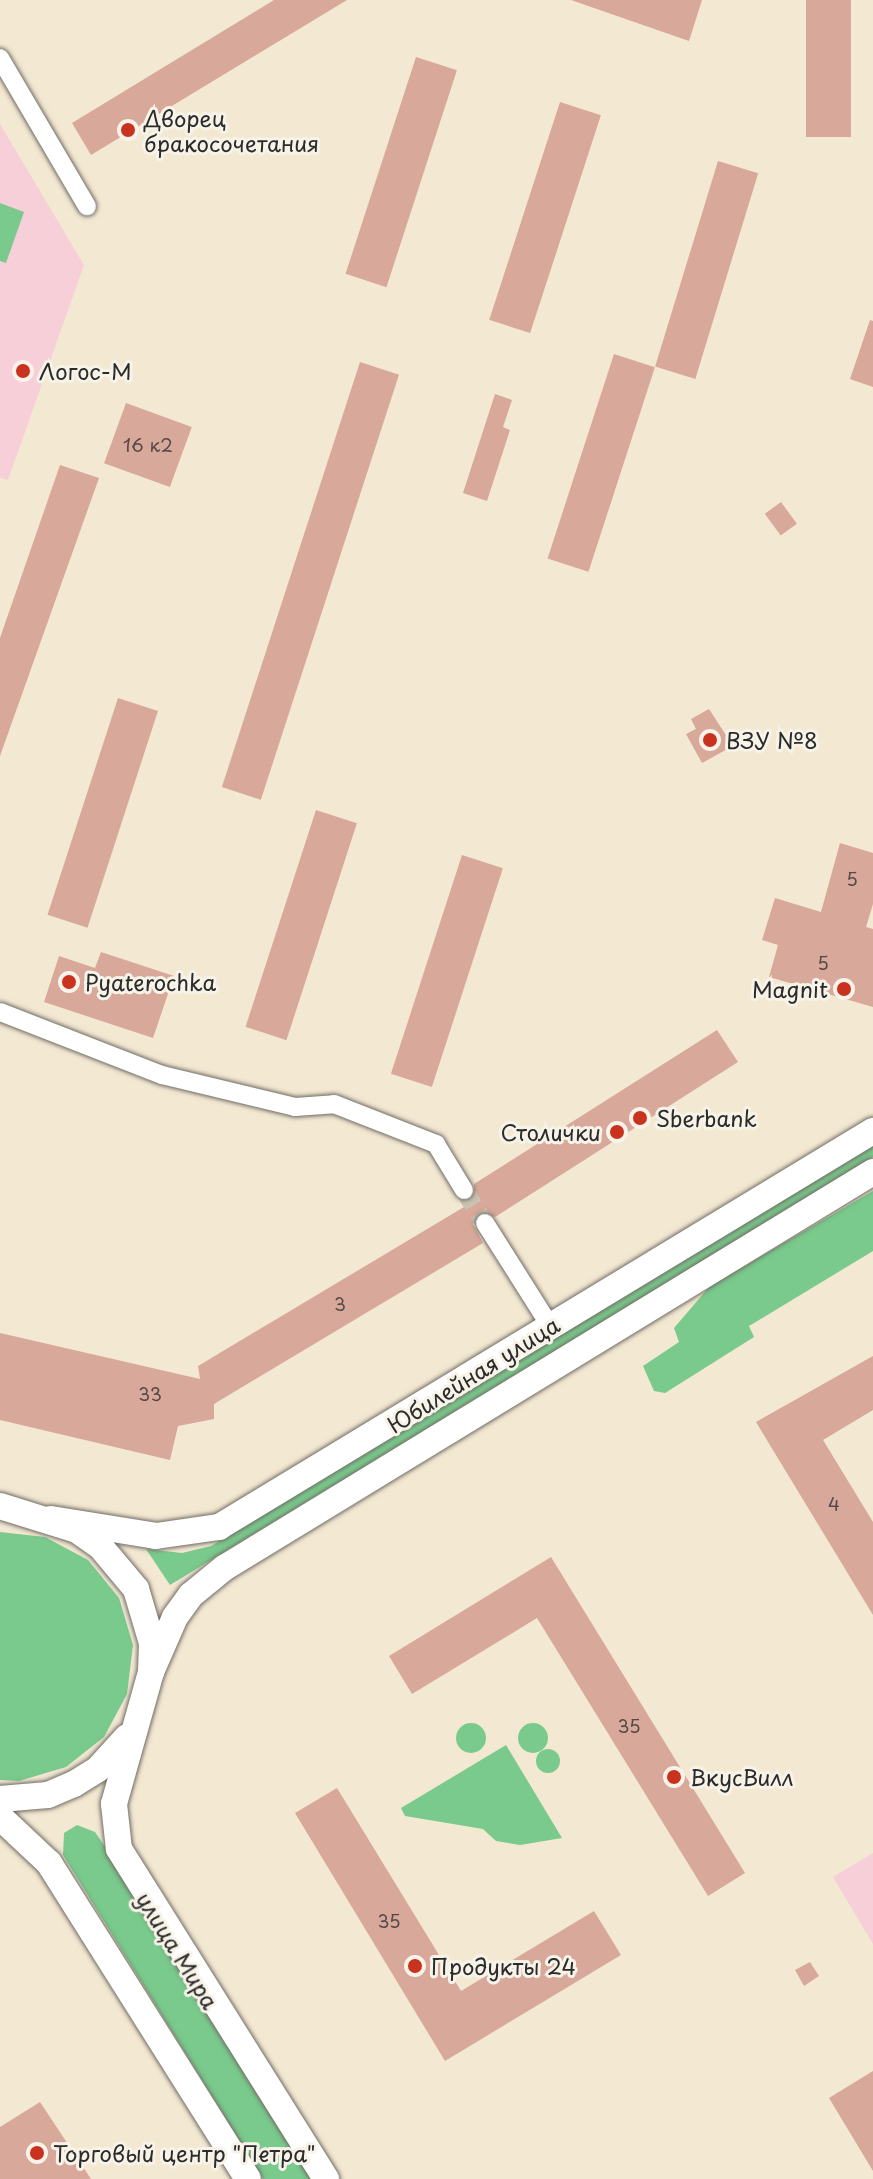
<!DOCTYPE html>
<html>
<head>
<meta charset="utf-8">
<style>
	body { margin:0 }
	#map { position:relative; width:873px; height:2179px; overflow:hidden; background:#f3e8d2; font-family:"Playpen Sans",sans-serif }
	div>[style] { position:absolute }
	.built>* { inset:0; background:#f6cfd8 }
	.green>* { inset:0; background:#79ca8c }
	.round { border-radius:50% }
	.building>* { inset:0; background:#d8a89a; transform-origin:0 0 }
	.street-tunnel>* { height:18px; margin-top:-9px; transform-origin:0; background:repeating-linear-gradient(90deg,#cbc2b1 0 18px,transparent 0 27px) }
	.roads { filter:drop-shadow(0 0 2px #716d65) drop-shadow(0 0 2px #716d65) }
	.street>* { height:18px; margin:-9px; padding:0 9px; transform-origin:9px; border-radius:9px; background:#fff }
	.secondary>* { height:26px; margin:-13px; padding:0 13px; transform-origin:13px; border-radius:13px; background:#fff }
	.dots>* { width:22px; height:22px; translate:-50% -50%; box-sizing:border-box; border:4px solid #f7f3e8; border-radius:50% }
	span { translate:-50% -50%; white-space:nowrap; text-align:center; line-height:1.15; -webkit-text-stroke:6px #f7f3e8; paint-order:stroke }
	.number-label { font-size:18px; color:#564a47 }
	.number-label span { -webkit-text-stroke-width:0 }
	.poi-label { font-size:22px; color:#2b2b2b }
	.left { translate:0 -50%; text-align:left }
	.right { translate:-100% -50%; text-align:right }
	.street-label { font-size:22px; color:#2b2b2b }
</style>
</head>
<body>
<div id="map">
	<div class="built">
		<div style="clip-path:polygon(0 124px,84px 265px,8px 480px,0 478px)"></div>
		<div style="clip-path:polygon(873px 1853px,873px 1944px,833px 1877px)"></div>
	</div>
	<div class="green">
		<div style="clip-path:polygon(0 203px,24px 212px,6px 263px,0 261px)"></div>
		<div style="clip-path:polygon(873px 1145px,873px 1157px,170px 1585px,146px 1549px,182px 1553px,211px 1546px)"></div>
		<div style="clip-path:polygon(873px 1191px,873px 1251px,749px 1326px,754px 1337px,665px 1393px,654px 1391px,643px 1366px,679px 1342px,674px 1328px,710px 1286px)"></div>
		<div style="clip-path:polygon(0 1532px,45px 1537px,88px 1560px,119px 1598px,133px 1645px,127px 1694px,104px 1737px,66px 1767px,19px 1781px,0 1780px)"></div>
		<div class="round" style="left:456px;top:1723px;width:30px;height:30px"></div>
		<div class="round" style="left:518px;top:1723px;width:30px;height:30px"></div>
		<div style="clip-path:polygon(506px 1745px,562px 1838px,520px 1845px,496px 1841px,483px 1829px,405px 1816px,401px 1808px)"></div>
		<div class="round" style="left:536px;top:1749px;width:24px;height:24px"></div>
		<div style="clip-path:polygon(77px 1825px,95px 1832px,116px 1863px,312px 2179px,263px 2179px,63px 1855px,64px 1833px)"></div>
	</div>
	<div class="building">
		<div style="clip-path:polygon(274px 0,347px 0,91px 155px,72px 123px)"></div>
		<div style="clip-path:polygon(571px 0,702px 0,689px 41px)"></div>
		<div style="left:806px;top:0;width:45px;height:137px"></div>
		<div style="left:416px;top:57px;width:43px;height:228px;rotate:18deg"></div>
		<div style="left:560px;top:102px;width:43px;height:229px;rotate:18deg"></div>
		<div style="left:718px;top:161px;width:42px;height:215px;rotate:17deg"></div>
		<div style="clip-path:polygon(870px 320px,873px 321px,873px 387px,850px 379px)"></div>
		<div style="left:614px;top:354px;width:43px;height:215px;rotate:18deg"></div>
		<div style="left:360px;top:362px;width:41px;height:447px;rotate:18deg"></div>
		<div style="clip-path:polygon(495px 394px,512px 400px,503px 427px,510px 430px,487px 501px,463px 493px)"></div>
		<div style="left:126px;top:403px;width:70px;height:64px;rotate:20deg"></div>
		<div style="clip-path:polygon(60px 465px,99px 478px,0 756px,0 638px)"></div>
		<div style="left:781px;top:502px;width:27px;height:20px;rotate:54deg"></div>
		<div style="left:118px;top:698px;width:42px;height:228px;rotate:18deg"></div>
		<div style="clip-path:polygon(709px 709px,733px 746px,702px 763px,686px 734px,696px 729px,691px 719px)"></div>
		<div style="left:316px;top:810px;width:43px;height:228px;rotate:18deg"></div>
		<div style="clip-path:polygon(840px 843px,873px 853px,873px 904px,866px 927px,873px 929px,873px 1007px,769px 977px,778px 945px,762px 940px,775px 898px,821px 912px)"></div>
		<div style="left:462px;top:855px;width:43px;height:230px;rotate:18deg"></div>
		<div style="clip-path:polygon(101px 952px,174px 976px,153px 1038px,44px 1002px,59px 956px,95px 968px)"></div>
		<div style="clip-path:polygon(717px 1030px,738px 1062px,495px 1217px,478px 1213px,473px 1224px,483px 1243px,214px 1404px,214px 1419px,178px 1426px,170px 1460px,0 1420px,0 1333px,200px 1379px,198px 1366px,464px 1207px,460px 1201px,474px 1196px,474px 1184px)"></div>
		<div style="clip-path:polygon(873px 1356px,873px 1410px,823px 1440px,873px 1522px,873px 1615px,756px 1422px)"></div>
		<div style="clip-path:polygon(551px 1557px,745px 1873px,708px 1896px,537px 1618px,412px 1694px,389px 1656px)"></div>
		<div style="clip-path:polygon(337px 1788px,461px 1991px,594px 1911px,621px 1955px,445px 2061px,295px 1813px)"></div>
		<div style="clip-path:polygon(810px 1962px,819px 1976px,804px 1986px,795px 1970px)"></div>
		<div style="clip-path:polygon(873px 2071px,873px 2171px,829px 2098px)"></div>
		<div style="clip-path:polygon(40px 2102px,91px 2179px,0 2179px,0 2127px)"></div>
	</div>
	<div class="street-tunnel">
		<div style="left:464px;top:1190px;width:39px;rotate:58deg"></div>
	</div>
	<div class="roads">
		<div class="street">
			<div style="left:0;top:58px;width:172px;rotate:59.6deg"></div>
			<div style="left:0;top:1012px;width:174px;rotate:21.3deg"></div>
			<div style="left:162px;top:1075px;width:137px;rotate:13.5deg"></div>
			<div style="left:295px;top:1107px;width:39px;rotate:-4deg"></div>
			<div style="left:334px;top:1104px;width:110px;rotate:21.4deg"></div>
			<div style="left:436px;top:1144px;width:54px;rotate:58.7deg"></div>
			<div style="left:485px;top:1223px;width:122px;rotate:57.7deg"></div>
		</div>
		<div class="secondary">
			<div style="left:0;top:1506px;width:81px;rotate:17.3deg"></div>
			<div style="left:77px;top:1530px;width:28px;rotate:35deg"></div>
			<div style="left:100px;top:1546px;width:56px;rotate:50.1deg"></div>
			<div style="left:136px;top:1589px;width:56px;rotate:73.5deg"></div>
			<div style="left:152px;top:1643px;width:29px;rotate:92deg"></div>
			<div style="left:151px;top:1672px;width:137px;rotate:105.7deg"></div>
			<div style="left:114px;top:1804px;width:45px;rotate:83.7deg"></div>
			<div style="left:119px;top:1849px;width:390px;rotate:57.9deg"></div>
			<div style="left:51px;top:1519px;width:106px;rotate:9.2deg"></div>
			<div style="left:156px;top:1536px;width:64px;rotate:-8.1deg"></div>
			<div style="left:219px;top:1527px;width:765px;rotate:-31.2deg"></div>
			<div style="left:151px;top:1672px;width:60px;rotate:-66.4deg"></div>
			<div style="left:175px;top:1617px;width:27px;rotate:-54deg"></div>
			<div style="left:191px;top:1595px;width:43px;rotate:-39.3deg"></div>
			<div style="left:224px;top:1568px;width:760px;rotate:-31.39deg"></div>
			<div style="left:0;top:1799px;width:48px;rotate:-4.8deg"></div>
			<div style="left:48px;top:1795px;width:28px;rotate:-23deg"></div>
			<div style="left:74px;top:1784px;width:28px;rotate:-32deg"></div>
			<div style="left:98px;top:1769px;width:43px;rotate:-47.8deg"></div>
			<div style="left:0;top:1817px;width:67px;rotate:43.2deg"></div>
			<div style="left:49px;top:1863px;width:373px;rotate:57.8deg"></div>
		</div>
	</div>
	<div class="dots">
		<div style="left:128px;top:130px;background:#c8321e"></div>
		<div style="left:23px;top:371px;background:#c8321e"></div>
		<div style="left:710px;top:740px;background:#c8321e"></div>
		<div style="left:69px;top:982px;background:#c8321e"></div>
		<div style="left:844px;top:989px;background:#c8321e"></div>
		<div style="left:640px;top:1118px;background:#c8321e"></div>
		<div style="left:617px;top:1132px;background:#c8321e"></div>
		<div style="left:674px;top:1777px;background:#c8321e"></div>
		<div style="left:415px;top:1966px;background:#c8321e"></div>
		<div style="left:37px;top:2153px;background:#c8321e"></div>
	</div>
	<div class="number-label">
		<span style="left:148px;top:445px">16 к2</span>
		<span style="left:852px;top:879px">5</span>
		<span style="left:823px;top:963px">5</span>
		<span style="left:340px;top:1304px">3</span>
		<span style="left:150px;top:1394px">33</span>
		<span style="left:834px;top:1504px">4</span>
		<span style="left:629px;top:1726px">35</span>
		<span style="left:389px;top:1921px">35</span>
	</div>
	<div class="poi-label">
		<span class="left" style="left:144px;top:130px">Дворец<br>бракосочетания</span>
		<span class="left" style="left:39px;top:371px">Логос-М</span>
		<span class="left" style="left:726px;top:740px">ВЗУ №8</span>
		<span class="left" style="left:85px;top:982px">Pyaterochka</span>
		<span class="right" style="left:828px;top:989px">Magnit</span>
		<span class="left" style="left:656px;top:1118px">Sberbank</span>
		<span class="right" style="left:601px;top:1132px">Столички</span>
		<span class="left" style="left:690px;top:1777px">ВкусВилл</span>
		<span class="left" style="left:431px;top:1966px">Продукты 24</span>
		<span class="left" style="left:53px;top:2153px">Торговый центр "Петра"</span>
	</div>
	<div class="street-label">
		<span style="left:473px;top:1374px;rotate:-32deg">Юбилейная улица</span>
		<span style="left:178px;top:1950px;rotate:58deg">улица Мира</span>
	</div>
</div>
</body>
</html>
